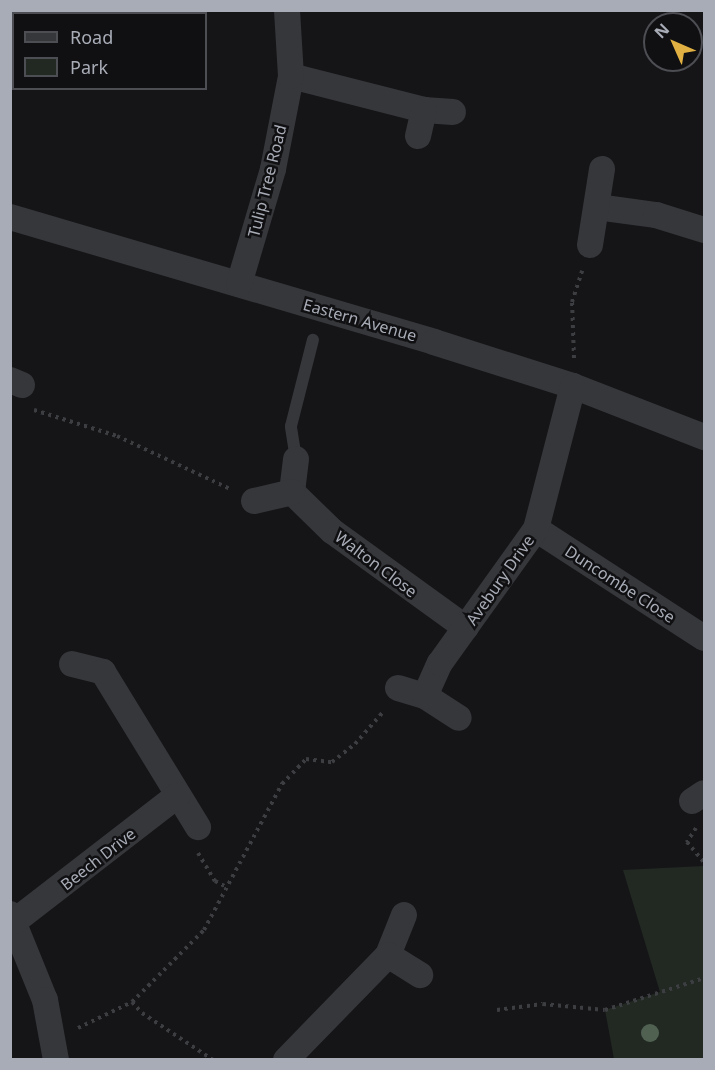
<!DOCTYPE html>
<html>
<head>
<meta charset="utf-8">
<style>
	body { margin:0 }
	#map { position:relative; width:715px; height:1070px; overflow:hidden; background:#151517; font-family:"Noto Sans",sans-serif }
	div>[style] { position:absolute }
	.green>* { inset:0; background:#222923 }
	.path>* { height:4px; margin-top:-2px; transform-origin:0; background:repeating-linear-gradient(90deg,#3d3e42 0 3px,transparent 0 7.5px) }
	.service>* { height:12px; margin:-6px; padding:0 6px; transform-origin:6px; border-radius:6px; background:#36373b }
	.minor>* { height:26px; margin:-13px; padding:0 13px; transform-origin:13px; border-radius:13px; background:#36373b }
	.trees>* { width:18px; height:18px; margin:-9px; border-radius:50%; background:#506152 }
	span { translate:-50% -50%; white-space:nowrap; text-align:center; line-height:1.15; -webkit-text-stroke:5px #101012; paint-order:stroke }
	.street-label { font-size:16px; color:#a8acb6 }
	.frame { position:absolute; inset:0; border:12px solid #a8acb6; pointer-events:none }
	.legend { position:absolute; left:12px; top:12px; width:195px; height:78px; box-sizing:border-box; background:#101012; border:2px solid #4d4e54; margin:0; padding:8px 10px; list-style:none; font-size:18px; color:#a8acb6 }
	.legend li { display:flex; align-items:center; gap:12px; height:30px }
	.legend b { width:30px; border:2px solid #4d4e54 }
	.north { position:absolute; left:643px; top:12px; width:60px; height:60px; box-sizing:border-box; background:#101012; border:2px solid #4d4e54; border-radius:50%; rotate:315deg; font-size:16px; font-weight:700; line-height:24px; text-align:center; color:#a8acb6 }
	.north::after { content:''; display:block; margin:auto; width:21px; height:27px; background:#e1b042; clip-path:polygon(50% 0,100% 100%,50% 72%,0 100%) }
</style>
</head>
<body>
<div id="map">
	<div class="green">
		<div style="clip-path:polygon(704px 866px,704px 1059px,614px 1059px,605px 1010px,660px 992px,623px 870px)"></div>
	</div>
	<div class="path">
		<div style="left:574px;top:358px;width:56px;rotate:-92deg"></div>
		<div style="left:572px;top:302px;width:33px;rotate:-72deg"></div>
		<div style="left:34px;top:410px;width:87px;rotate:17.4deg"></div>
		<div style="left:117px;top:436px;width:125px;rotate:25.1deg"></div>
		<div style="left:696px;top:828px;width:17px;rotate:123deg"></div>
		<div style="left:687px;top:842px;width:26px;rotate:50deg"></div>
		<div style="left:198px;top:853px;width:33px;rotate:59deg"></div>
		<div style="left:215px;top:881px;width:15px;rotate:28deg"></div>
		<div style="left:132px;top:1002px;width:15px;rotate:48deg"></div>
		<div style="left:142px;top:1013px;width:85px;rotate:33.5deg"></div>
		<div style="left:497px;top:1010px;width:46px;rotate:-7.4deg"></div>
		<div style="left:543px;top:1004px;width:62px;rotate:5.5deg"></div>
		<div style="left:605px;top:1010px;width:104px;rotate:-17.9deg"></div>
		<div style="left:78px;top:1028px;width:60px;rotate:-25.7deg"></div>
		<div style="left:132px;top:1002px;width:102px;rotate:-45deg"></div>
		<div style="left:204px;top:930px;width:166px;rotate:-61.9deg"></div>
		<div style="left:282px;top:784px;width:35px;rotate:-46deg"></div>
		<div style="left:306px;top:759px;width:26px;rotate:7deg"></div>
		<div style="left:332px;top:762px;width:29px;rotate:-38deg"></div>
		<div style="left:355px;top:744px;width:43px;rotate:-48.8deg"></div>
	</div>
	<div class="service">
		<div style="left:296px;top:459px;width:33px;rotate:-99deg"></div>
		<div style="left:291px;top:426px;width:89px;rotate:-75.7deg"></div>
	</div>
	<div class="minor">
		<div style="left:291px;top:76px;width:137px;rotate:14.3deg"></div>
		<div style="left:424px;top:110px;width:29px;rotate:4deg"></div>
		<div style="left:418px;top:136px;width:27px;rotate:-77deg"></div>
		<div style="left:597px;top:207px;width:60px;rotate:7.7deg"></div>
		<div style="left:656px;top:215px;width:50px;rotate:17.4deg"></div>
		<div style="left:10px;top:217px;width:442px;rotate:16.4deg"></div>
		<div style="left:434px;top:342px;width:146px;rotate:17.6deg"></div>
		<div style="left:573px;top:386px;width:141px;rotate:21.3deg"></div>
		<div style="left:590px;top:245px;width:77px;rotate:-81deg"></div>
		<div style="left:239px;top:284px;width:120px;rotate:-73.5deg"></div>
		<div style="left:273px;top:169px;width:95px;rotate:-79deg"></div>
		<div style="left:291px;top:76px;width:66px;rotate:-93.5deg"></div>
		<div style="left:10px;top:380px;width:13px;rotate:23deg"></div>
		<div style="left:292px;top:492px;width:56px;rotate:44.3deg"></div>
		<div style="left:332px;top:531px;width:165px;rotate:35.9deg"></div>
		<div style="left:292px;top:492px;width:33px;rotate:-83deg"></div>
		<div style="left:254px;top:501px;width:39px;rotate:-13deg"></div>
		<div style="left:536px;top:529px;width:200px;rotate:33deg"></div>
		<div style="left:72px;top:664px;width:32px;rotate:14deg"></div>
		<div style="left:103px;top:672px;width:182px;rotate:58.5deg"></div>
		<div style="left:398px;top:688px;width:28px;rotate:17deg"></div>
		<div style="left:425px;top:696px;width:40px;rotate:32.9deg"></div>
		<div style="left:425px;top:696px;width:36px;rotate:-66deg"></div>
		<div style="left:440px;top:663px;width:165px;rotate:-54.4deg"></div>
		<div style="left:536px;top:529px;width:148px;rotate:-75.5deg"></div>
		<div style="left:692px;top:801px;width:14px;rotate:-34deg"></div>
		<div style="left:10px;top:914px;width:93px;rotate:67.9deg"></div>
		<div style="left:45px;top:1000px;width:61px;rotate:79.6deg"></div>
		<div style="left:15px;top:921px;width:206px;rotate:-37.7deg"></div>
		<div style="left:388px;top:955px;width:43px;rotate:-68.2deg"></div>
		<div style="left:286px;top:1060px;width:146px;rotate:-45.8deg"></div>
		<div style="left:388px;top:955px;width:38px;rotate:32deg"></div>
	</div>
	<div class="trees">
		<div style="left:650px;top:1033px"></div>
	</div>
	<div class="street-label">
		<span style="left:267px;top:181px;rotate:-76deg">Tulip Tree Road</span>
		<span style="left:360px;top:320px;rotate:16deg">Eastern Avenue</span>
		<span style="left:376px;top:564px;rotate:37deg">Walton Close</span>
		<span style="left:500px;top:580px;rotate:-55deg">Avebury Drive</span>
		<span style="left:620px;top:584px;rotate:33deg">Duncombe Close</span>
		<span style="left:98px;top:859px;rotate:-38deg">Beech Drive</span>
	</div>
	<div class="frame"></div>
	<ul class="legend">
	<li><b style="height:8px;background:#36373b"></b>Road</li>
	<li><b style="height:16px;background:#222923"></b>Park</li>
	</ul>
	<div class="north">N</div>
</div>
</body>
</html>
